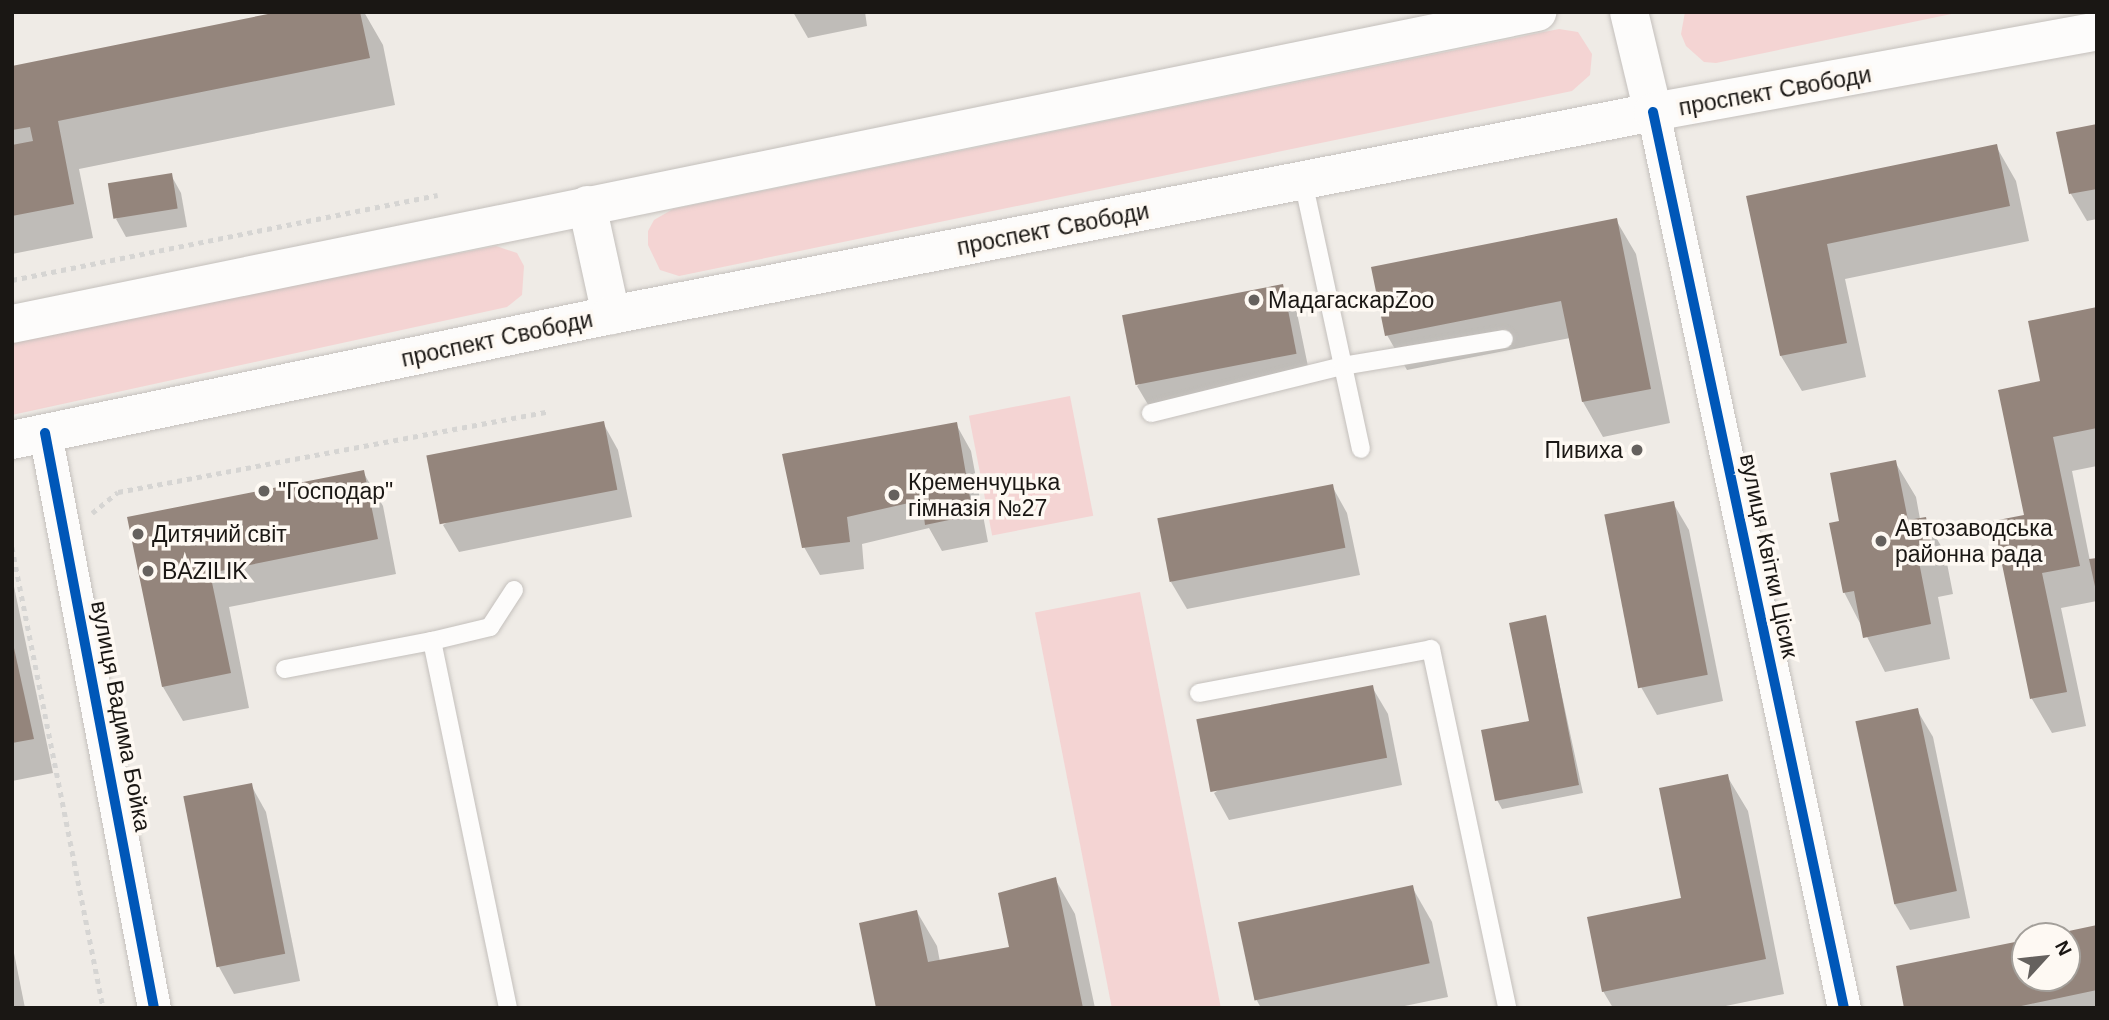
<!DOCTYPE html>
<html>
<head>
<meta charset="utf-8">
<style>
	body { margin:0 }
	#map { position:relative; width:2109px; height:1020px; overflow:hidden; background:#efebe6; font-family:Arial,sans-serif }
	div>[style] { position:absolute }
	.green>* { inset:0; background:#f4d4d3; transform-origin:0 0 }
	.shadow>* { inset:0; background:#0003 }
	.building>* { inset:0; background:#94857c; transform-origin:0 0 }
	.path>* { height:4.5px; margin-top:-2.25px; transform-origin:0; background:repeating-linear-gradient(90deg,#d6d5d3 0 5px,transparent 0 10px) }
	.roads { filter:drop-shadow(0 0 2px #c4c0bc) drop-shadow(0 0 2px #c4c0bc) }
	.service>* { height:18px; margin:-9px; padding:0 9px; transform-origin:9px; border-radius:9px; background:#fdfcfb }
	.minor>* { height:33px; margin:-16.5px; padding:0 16.5px; transform-origin:16.5px; border-radius:16.5px; background:#fdfcfb }
	.trunk>* { height:38px; margin:-19px; padding:0 19px; transform-origin:19px; border-radius:19px; background:#fdfcfb }
	.cycleway>* { height:10px; margin:-5px; padding:0 5px; transform-origin:5px; border-radius:5px; background:#0057b8 }
	.dots>* { width:19px; height:19px; translate:-50% -50%; box-sizing:border-box; border:4px solid #fef9f3; border-radius:50% }
	span { translate:-50% -50%; white-space:nowrap; text-align:center; line-height:1.15; -webkit-text-stroke:7px #fef9f3; paint-order:stroke }
	.street-label { font-size:23px; color:#1a1714 }
	.poi-label { font-size:23px; color:#1a1714 }
	.left { translate:0 -50%; text-align:left }
	.right { translate:-100% -50%; text-align:right }
	.frame { position:absolute; inset:0; border:14px solid #1a1714; pointer-events:none }
	.north { position:absolute; left:2011px; top:922px; width:70px; height:70px; box-sizing:border-box; background:#fef9f3; border:2px solid #a39f9a; border-radius:50%; rotate:63deg; font-size:19px; font-weight:700; line-height:28px; text-align:center; color:#1a1714 }
	.north::after { content:''; display:block; margin:auto; width:24px; height:32px; background:#65615e; clip-path:polygon(50% 0,100% 100%,50% 72%,0 100%) }
</style>
</head>
<body>
<div id="map">
	<div class="green">
		<div style="clip-path:polygon(1685px 12px,1961px 12px,1716px 63px,1704px 62px,1686px 46px,1681px 34px)"></div>
		<div style="clip-path:polygon(1559px 29px,1578px 32px,1592px 54px,1590px 75px,1572px 91px,679px 276px,660px 270px,648px 245px,648px 231px,654px 220px,673px 209px)"></div>
		<div style="clip-path:polygon(496px 246px,517px 253px,524px 266px,522px 295px,507px 307px,12px 415px,12px 341px)"></div>
		<div style="left:1070px;top:396px;width:122px;height:103px;rotate:79deg"></div>
		<div style="left:1140px;top:592px;width:424px;height:107px;rotate:79deg"></div>
	</div>
	<div class="shadow">
		<div style="clip-path:polygon(287px 12px,364px 12px,383px 45px,395px 105px,79px 169px,93px 238px,12px 254px,12px 67px)"></div>
		<div style="clip-path:polygon(793px 12px,865px 12px,867px 26px,808px 38px)"></div>
		<div style="clip-path:polygon(2097px 126px,2097px 219px,2087px 221px,2071px 194px,2058px 134px)"></div>
		<div style="clip-path:polygon(1996px 146px,2016px 181px,2029px 241px,1845px 279px,1866px 377px,1802px 391px,1781px 356px,1748px 197px)"></div>
		<div style="clip-path:polygon(171px 175px,181px 193px,187px 227px,126px 237px,116px 219px)"></div>
		<div style="clip-path:polygon(1616px 220px,1636px 254px,1670px 423px,1603px 437px,1583px 402px,1570px 338px,1407px 370px,1387px 335px)"></div>
		<div style="clip-path:polygon(1282px 286px,1297px 313px,1311px 381px,1153px 413px,1137px 386px)"></div>
		<div style="clip-path:polygon(2097px 309px,2097px 466px,2072px 471px,2090px 561px,2097px 559px,2097px 601px,2061px 608px,2086px 726px,2052px 733px,2032px 699px,2026px 516px,2042px 382px)"></div>
		<div style="clip-path:polygon(603px 423px,618px 450px,632px 517px,459px 552px,443px 525px)"></div>
		<div style="clip-path:polygon(956px 424px,971px 451px,988px 542px,942px 551px,929px 528px,862px 544px,864px 569px,820px 575px,804px 547px)"></div>
		<div style="clip-path:polygon(1895px 462px,1916px 497px,1920px 519px,1925px 518px,1945px 553px,1953px 594px,1938px 597px,1950px 659px,1885px 672px,1844px 592px,1841px 522px)"></div>
		<div style="clip-path:polygon(363px 472px,383px 506px,396px 574px,229px 607px,249px 708px,183px 721px,163px 687px,129px 519px)"></div>
		<div style="clip-path:polygon(1332px 486px,1347px 513px,1360px 575px,1187px 609px,1171px 582px)"></div>
		<div style="clip-path:polygon(1673px 503px,1689px 530px,1723px 701px,1657px 715px,1641px 687px)"></div>
		<div style="clip-path:polygon(12px 577px,53px 773px,12px 781px)"></div>
		<div style="clip-path:polygon(1545px 617px,1583px 793px,1502px 809px,1497px 800px,1531px 723px)"></div>
		<div style="clip-path:polygon(1372px 687px,1388px 714px,1402px 785px,1229px 820px,1214px 793px)"></div>
		<div style="clip-path:polygon(1917px 710px,1933px 737px,1970px 918px,1910px 930px,1894px 903px)"></div>
		<div style="clip-path:polygon(1727px 776px,1748px 811px,1784px 994px,1716px 1008px,1613px 1008px,1603px 991px,1683px 899px)"></div>
		<div style="clip-path:polygon(251px 785px,266px 812px,300px 981px,234px 994px,219px 967px)"></div>
		<div style="clip-path:polygon(1055px 879px,1075px 914px,1095px 1008px,878px 1008px,917px 912px,937px 946px,940px 962px,1011px 949px)"></div>
		<div style="clip-path:polygon(1412px 887px,1432px 922px,1448px 997px,1395px 1008px,1261px 1008px,1255px 997px)"></div>
		<div style="clip-path:polygon(2097px 927px,2097px 1008px,1906px 1008px,2025px 942px,2025px 978px,2067px 978px,2067px 936px,2052px 936px)"></div>
		<div style="clip-path:polygon(12px 943px,25px 1008px,12px 1008px)"></div>
	</div>
	<div class="building">
		<div style="clip-path:polygon(278px 12px,360px 12px,370px 58px,58px 121px,74px 204px,12px 216px,12px 145px,33px 141px,30px 127px,12px 130px,12px 66px)"></div>
		<div style="clip-path:polygon(2097px 124px,2097px 189px,2069px 194px,2056px 132px)"></div>
		<div style="clip-path:polygon(1997px 144px,2010px 206px,1827px 244px,1847px 343px,1780px 356px,1746px 196px)"></div>
		<div style="left:172px;top:173px;width:36px;height:65px;rotate:81deg"></div>
		<div style="clip-path:polygon(1617px 218px,1651px 389px,1582px 402px,1561px 301px,1385px 336px,1371px 267px)"></div>
		<div style="left:1283px;top:284px;width:71px;height:164px;rotate:79deg"></div>
		<div style="clip-path:polygon(2097px 307px,2097px 428px,2053px 437px,2080px 566px,2042px 573px,2067px 692px,2030px 699px,1993px 521px,2024px 515px,1998px 390px,2040px 381px,2028px 321px)"></div>
		<div style="left:604px;top:421px;width:70px;height:181px;rotate:79deg"></div>
		<div style="clip-path:polygon(957px 422px,973px 515px,925px 525px,922px 500px,847px 517px,850px 542px,802px 548px,782px 454px)"></div>
		<div style="clip-path:polygon(1896px 460px,1908px 520px,1926px 517px,1934px 559px,1919px 562px,1931px 624px,1863px 638px,1854px 591px,1843px 593px,1829px 523px,1839px 521px,1830px 473px)"></div>
		<div style="clip-path:polygon(364px 470px,378px 539px,210px 573px,231px 673px,162px 687px,127px 517px)"></div>
		<div style="left:1333px;top:484px;width:65px;height:179px;rotate:79deg"></div>
		<div style="left:1674px;top:501px;width:177px;height:71px;rotate:79deg"></div>
		<div style="clip-path:polygon(2097px 558px,2097px 591px,2096px 591px,2089px 559px)"></div>
		<div style="clip-path:polygon(1546px 615px,1579px 785px,1495px 801px,1481px 730px,1529px 721px,1509px 623px)"></div>
		<div style="clip-path:polygon(12px 639px,34px 739px,12px 743px)"></div>
		<div style="left:1373px;top:685px;width:74px;height:180px;rotate:79deg"></div>
		<div style="left:1918px;top:708px;width:187px;height:64px;rotate:78deg"></div>
		<div style="clip-path:polygon(1728px 774px,1766px 959px,1602px 992px,1587px 917px,1681px 898px,1659px 788px)"></div>
		<div style="left:252px;top:783px;width:174px;height:70px;rotate:79deg"></div>
		<div style="clip-path:polygon(1056px 877px,1083px 1008px,876px 1008px,859px 923px,917px 910px,928px 962px,1009px 947px,998px 893px)"></div>
		<div style="left:1413px;top:885px;width:80px;height:179px;rotate:78deg"></div>
		<div style="clip-path:polygon(2097px 925px,2097px 990px,2012px 1008px,1904px 1008px,1896px 966px,2025px 940px,2025px 978px,2067px 978px,2067px 936px,2050px 935px)"></div>
	</div>
	<div class="path">
		<div style="left:12px;top:280px;width:434px;rotate:-11.3deg"></div>
		<div style="left:92px;top:513px;width:33px;rotate:-39deg"></div>
		<div style="left:118px;top:492px;width:439px;rotate:-10.6deg"></div>
		<div style="left:12px;top:547px;width:470px;rotate:78.8deg"></div>
	</div>
	<div class="roads">
		<div class="service">
			<div style="left:1303px;top:181px;width:274px;rotate:77.8deg"></div>
			<div style="left:1151px;top:413px;width:198px;rotate:-13.8deg"></div>
			<div style="left:1343px;top:366px;width:163px;rotate:-9.5deg"></div>
			<div style="left:432px;top:641px;width:60px;rotate:-13.6deg"></div>
			<div style="left:490px;top:627px;width:44px;rotate:-57deg"></div>
			<div style="left:285px;top:669px;width:150px;rotate:-10.8deg"></div>
			<div style="left:432px;top:641px;width:375px;rotate:78.3deg"></div>
			<div style="left:1199px;top:693px;width:236px;rotate:-10.7deg"></div>
			<div style="left:1431px;top:649px;width:367px;rotate:78deg"></div>
		</div>
		<div class="minor">
			<div style="left:1653px;top:112px;width:916px;rotate:77.97deg"></div>
			<div style="left:45px;top:433px;width:585px;rotate:79.27deg"></div>
		</div>
		<div class="trunk">
			<div style="left:1629px;top:12px;width:103px;rotate:76.5deg"></div>
			<div style="left:587px;top:205px;width:113px;rotate:77.7deg"></div>
			<div style="left:12px;top:324px;width:1557px;rotate:-11.56deg"></div>
			<div style="left:12px;top:440px;width:612px;rotate:-11.79deg"></div>
			<div style="left:611px;top:315px;width:1062px;rotate:-11.02deg"></div>
			<div style="left:1653px;top:112px;width:451px;rotate:-10.3deg"></div>
		</div>
	</div>
	<div class="cycleway">
		<div style="left:1653px;top:112px;width:916px;rotate:77.97deg"></div>
		<div style="left:45px;top:433px;width:585px;rotate:79.27deg"></div>
	</div>
	<div class="dots">
		<div style="left:1254px;top:300px;background:#65615e"></div>
		<div style="left:1637px;top:450px;background:#65615e"></div>
		<div style="left:264px;top:491px;background:#65615e"></div>
		<div style="left:894px;top:495px;background:#65615e"></div>
		<div style="left:138px;top:534px;background:#65615e"></div>
		<div style="left:1881px;top:541px;background:#65615e"></div>
		<div style="left:148px;top:571px;background:#65615e"></div>
	</div>
	<div class="street-label">
		<span style="left:1775px;top:91px;rotate:-10deg">проспект Свободи</span>
		<span style="left:1053px;top:229px;rotate:-11deg">проспект Свободи</span>
		<span style="left:497px;top:339px;rotate:-12deg">проспект Свободи</span>
		<span style="left:1769px;top:556px;rotate:78deg">вулиця Квітки Цісик</span>
		<span style="left:121px;top:716px;rotate:79deg">вулиця Вадима Бойка</span>
	</div>
	<div class="poi-label">
		<span class="left" style="left:1268px;top:300px">МадагаскарZoo</span>
		<span class="right" style="left:1623px;top:450px">Пивиха</span>
		<span class="left" style="left:908px;top:495px">Кременчуцька<br>гімназія №27</span>
		<span class="left" style="left:278px;top:491px">"Господар"</span>
		<span class="left" style="left:1895px;top:541px">Автозаводська<br>районна рада</span>
		<span class="left" style="left:152px;top:534px">Дитячий світ</span>
		<span class="left" style="left:162px;top:571px">BAZILIK</span>
	</div>
	<div class="frame"></div>
	<div class="north">N</div>
</div>
</body>
</html>
